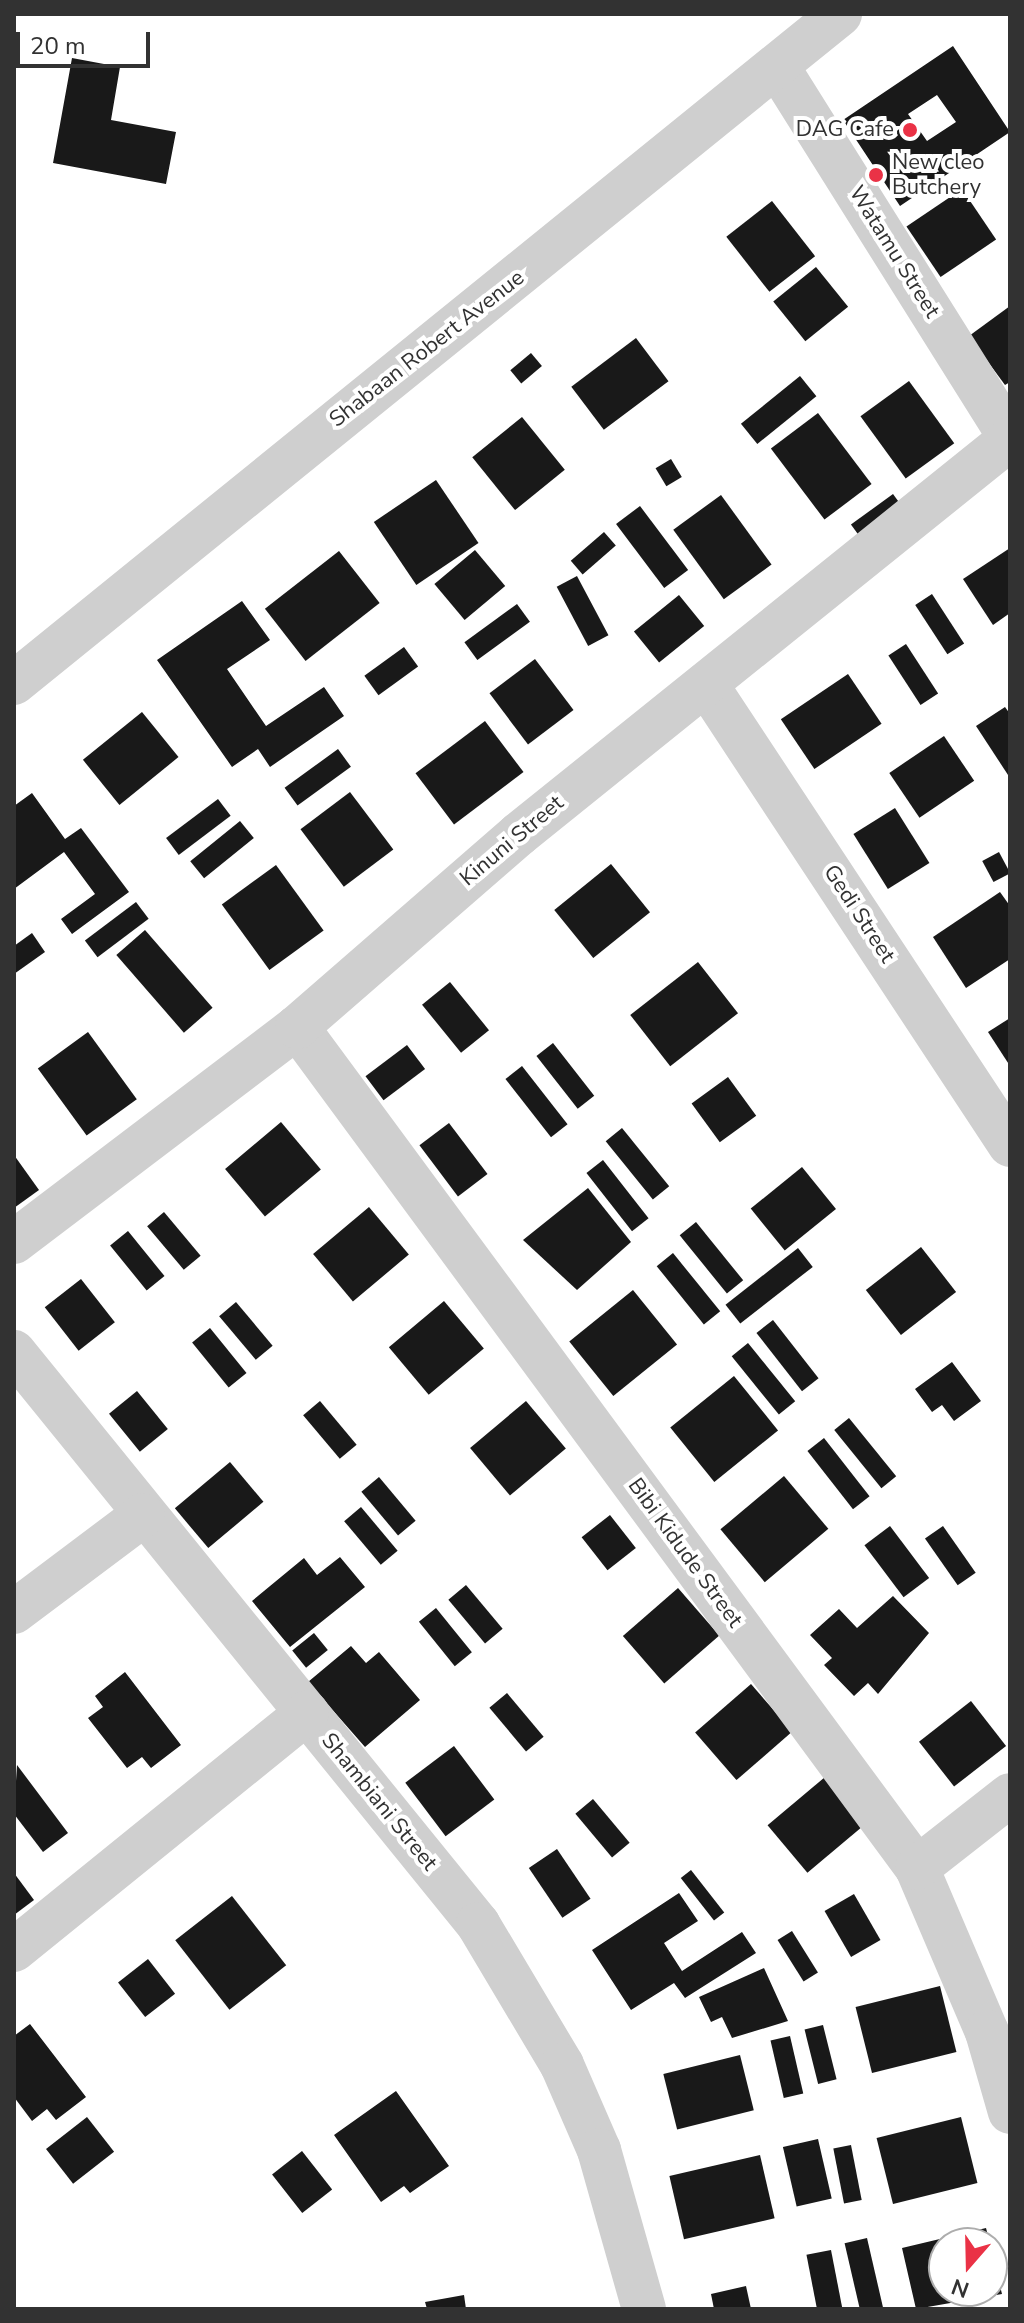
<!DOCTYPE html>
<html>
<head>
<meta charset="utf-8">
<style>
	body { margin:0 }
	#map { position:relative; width:1024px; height:2323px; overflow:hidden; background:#fff; font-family:"Nunito Sans",sans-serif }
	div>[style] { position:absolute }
	.building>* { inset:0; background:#191919; transform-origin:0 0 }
	.minor>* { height:44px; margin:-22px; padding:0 22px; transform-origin:22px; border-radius:22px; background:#cfcfcf }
	.dots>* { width:22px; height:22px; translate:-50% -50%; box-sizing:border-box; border:4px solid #fff; border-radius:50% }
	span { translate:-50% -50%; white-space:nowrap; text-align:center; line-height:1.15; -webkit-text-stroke:8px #fff; paint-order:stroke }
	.poi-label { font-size:22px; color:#323232 }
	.right { translate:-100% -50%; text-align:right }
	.left { translate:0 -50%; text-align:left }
	.street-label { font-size:22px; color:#323232 }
	.frame { position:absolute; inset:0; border:16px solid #323232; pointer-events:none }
	.north { position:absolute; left:928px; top:2227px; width:80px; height:80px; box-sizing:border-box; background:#fff; border:2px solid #adadad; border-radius:50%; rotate:200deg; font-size:22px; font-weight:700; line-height:32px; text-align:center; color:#323232 }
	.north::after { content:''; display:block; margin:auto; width:28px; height:36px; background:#ea3246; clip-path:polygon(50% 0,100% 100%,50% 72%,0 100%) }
	.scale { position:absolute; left:16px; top:32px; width:134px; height:36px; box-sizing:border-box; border:4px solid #323232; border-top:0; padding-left:10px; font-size:24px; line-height:28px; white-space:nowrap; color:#323232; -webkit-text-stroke:6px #fff; paint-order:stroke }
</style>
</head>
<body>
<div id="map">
	<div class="building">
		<div style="clip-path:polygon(evenodd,953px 46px,1010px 132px,900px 206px,843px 120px,953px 46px,937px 95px,956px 122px,927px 141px,908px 114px,937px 95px)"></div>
		<div style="clip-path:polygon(72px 58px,120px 67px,111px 120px,176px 132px,166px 184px,53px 163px)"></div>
		<div style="left:962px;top:189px;width:61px;height:67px;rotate:56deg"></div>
		<div style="left:772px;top:201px;width:70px;height:58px;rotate:52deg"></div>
		<div style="left:816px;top:267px;width:51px;height:55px;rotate:51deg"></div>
		<div style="clip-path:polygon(1010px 306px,1010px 382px,1005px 385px,969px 336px)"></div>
		<div style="left:636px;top:338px;width:54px;height:81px;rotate:53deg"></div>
		<div style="left:531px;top:353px;width:17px;height:27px;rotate:50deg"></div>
		<div style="left:800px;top:376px;width:26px;height:76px;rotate:51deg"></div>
		<div style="left:909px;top:381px;width:77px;height:60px;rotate:54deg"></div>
		<div style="left:818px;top:413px;width:89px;height:59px;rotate:53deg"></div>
		<div style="left:522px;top:417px;width:68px;height:64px;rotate:51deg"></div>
		<div style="left:671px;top:459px;width:21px;height:18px;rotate:59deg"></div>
		<div style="left:436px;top:480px;width:76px;height:75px;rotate:56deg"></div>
		<div style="left:893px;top:494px;width:26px;height:52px;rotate:54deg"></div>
		<div style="left:721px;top:495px;width:86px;height:59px;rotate:54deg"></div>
		<div style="left:640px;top:506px;width:80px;height:30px;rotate:53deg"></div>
		<div style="left:604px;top:532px;width:18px;height:44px;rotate:49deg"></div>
		<div style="clip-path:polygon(1010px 548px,1010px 613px,993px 625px,963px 579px)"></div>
		<div style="left:475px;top:550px;width:47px;height:53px;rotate:50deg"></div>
		<div style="left:339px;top:551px;width:66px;height:94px;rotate:52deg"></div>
		<div style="left:577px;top:576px;width:67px;height:23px;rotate:62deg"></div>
		<div style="left:932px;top:594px;width:59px;height:20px;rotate:57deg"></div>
		<div style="left:679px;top:595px;width:40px;height:58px;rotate:51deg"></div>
		<div style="clip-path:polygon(242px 601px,270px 640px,227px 669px,266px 726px,324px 687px,344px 716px,270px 767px,258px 749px,232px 767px,157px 660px)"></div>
		<div style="left:517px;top:604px;width:22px;height:65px;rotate:54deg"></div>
		<div style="left:906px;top:644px;width:59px;height:21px;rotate:57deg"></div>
		<div style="left:404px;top:647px;width:24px;height:49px;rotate:54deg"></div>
		<div style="left:535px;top:659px;width:64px;height:57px;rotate:53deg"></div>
		<div style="left:848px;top:674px;width:60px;height:81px;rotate:56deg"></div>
		<div style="clip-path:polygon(1005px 707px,1010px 714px,1010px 778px,976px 726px)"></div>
		<div style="left:142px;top:712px;width:58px;height:76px;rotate:51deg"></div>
		<div style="left:485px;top:721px;width:64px;height:87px;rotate:53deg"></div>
		<div style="left:944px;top:736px;width:54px;height:66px;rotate:56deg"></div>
		<div style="left:338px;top:749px;width:22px;height:66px;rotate:54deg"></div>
		<div style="left:350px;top:792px;width:72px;height:62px;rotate:53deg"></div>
		<div style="clip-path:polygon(32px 793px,65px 839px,81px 828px,129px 892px,72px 934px,61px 919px,95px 894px,64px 852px,14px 889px,14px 806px)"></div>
		<div style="left:218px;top:799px;width:21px;height:65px;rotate:53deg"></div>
		<div style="left:895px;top:808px;width:65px;height:49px;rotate:58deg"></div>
		<div style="left:240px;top:821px;width:22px;height:64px;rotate:51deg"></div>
		<div style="left:999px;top:852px;width:24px;height:19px;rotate:62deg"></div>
		<div style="left:611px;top:864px;width:62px;height:73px;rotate:51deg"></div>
		<div style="left:276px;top:865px;width:81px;height:67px;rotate:54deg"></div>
		<div style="clip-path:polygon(1000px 892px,1010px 906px,1010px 959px,966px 988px,933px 937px)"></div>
		<div style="left:136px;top:902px;width:21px;height:64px;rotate:53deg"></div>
		<div style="left:145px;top:930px;width:103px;height:38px;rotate:49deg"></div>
		<div style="clip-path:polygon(32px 933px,45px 952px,14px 974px,14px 946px)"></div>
		<div style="left:698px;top:962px;width:65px;height:86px;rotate:52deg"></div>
		<div style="left:450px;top:982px;width:62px;height:36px;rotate:51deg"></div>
		<div style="clip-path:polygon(1010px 1018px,1010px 1066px,988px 1032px)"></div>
		<div style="left:88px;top:1032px;width:83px;height:62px;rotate:54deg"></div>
		<div style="left:553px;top:1043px;width:67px;height:21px;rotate:52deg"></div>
		<div style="left:407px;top:1045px;width:30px;height:52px;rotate:53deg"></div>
		<div style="left:522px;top:1066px;width:74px;height:21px;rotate:52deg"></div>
		<div style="left:728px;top:1077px;width:48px;height:45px;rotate:54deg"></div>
		<div style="left:281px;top:1122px;width:62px;height:73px;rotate:50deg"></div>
		<div style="left:449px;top:1123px;width:64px;height:37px;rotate:53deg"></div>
		<div style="left:622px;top:1128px;width:75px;height:21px;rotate:51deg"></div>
		<div style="clip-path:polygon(14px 1155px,39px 1190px,14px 1208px)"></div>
		<div style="left:603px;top:1160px;width:74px;height:21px;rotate:52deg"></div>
		<div style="left:802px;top:1167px;width:54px;height:66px;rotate:51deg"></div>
		<div style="clip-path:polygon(588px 1188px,631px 1242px,577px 1290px,523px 1240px)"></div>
		<div style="left:369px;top:1207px;width:62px;height:73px;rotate:50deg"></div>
		<div style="left:164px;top:1212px;width:57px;height:22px;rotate:50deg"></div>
		<div style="left:696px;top:1222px;width:75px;height:21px;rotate:51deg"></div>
		<div style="left:128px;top:1231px;width:58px;height:23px;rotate:51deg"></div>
		<div style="left:921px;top:1247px;width:57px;height:70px;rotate:52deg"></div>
		<div style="left:798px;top:1248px;width:24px;height:92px;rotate:52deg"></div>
		<div style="left:673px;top:1253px;width:75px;height:21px;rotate:51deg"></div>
		<div style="left:81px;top:1279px;width:55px;height:46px;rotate:52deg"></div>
		<div style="left:633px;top:1290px;width:70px;height:82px;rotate:51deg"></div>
		<div style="left:444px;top:1301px;width:62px;height:72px;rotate:50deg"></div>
		<div style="left:236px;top:1302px;width:57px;height:22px;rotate:50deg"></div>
		<div style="left:773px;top:1320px;width:74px;height:21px;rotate:52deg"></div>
		<div style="left:210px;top:1328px;width:58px;height:23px;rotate:51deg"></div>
		<div style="left:748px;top:1343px;width:75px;height:21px;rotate:51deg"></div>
		<div style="clip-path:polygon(952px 1362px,981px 1401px,954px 1421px,942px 1405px,932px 1412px,915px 1389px)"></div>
		<div style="left:734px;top:1376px;width:70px;height:82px;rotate:51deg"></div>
		<div style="left:137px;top:1391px;width:49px;height:36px;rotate:51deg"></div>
		<div style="left:320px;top:1401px;width:57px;height:22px;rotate:50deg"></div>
		<div style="left:526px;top:1401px;width:62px;height:73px;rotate:50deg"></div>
		<div style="left:849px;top:1418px;width:75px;height:19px;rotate:51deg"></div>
		<div style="left:824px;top:1438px;width:74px;height:21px;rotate:52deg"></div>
		<div style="left:230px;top:1462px;width:52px;height:72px;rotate:50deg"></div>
		<div style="left:784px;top:1476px;width:69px;height:83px;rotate:50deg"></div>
		<div style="left:379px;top:1477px;width:57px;height:23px;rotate:50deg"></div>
		<div style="left:361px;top:1507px;width:57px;height:22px;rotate:50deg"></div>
		<div style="left:610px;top:1515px;width:42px;height:36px;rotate:52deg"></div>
		<div style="left:890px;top:1526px;width:65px;height:32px;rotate:53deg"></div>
		<div style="left:943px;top:1526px;width:57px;height:22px;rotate:55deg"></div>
		<div style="clip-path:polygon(340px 1557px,365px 1587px,290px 1647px,252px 1601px,304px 1558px,317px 1575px)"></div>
		<div style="left:466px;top:1585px;width:57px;height:23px;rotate:50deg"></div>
		<div style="left:678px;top:1588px;width:63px;height:73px;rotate:49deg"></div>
		<div style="clip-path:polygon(893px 1596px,929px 1633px,878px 1694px,868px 1683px,854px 1696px,824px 1665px,832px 1658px,810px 1635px,839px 1609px,857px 1628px)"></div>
		<div style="left:436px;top:1608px;width:57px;height:22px;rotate:51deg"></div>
		<div style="left:314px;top:1633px;width:22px;height:28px;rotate:51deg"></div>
		<div style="clip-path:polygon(351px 1646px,366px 1663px,379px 1652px,420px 1700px,365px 1747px,308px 1682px)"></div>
		<div style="clip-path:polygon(125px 1672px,181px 1745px,151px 1768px,142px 1757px,127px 1768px,88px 1718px,103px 1707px,95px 1696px)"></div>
		<div style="left:751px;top:1684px;width:63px;height:74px;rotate:49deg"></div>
		<div style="left:507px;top:1693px;width:57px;height:23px;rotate:50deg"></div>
		<div style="left:971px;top:1701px;width:57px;height:66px;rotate:52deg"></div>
		<div style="left:454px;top:1746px;width:67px;height:61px;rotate:53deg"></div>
		<div style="clip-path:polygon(17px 1765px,68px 1833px,43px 1852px,14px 1814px)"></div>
		<div style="left:825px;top:1777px;width:62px;height:75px;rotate:50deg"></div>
		<div style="left:593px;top:1799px;width:57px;height:23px;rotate:50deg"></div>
		<div style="left:557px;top:1849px;width:60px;height:34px;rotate:56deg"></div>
		<div style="left:691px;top:1870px;width:54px;height:13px;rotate:52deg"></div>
		<div style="clip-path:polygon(14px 1873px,34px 1900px,14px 1915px)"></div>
		<div style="clip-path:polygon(679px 1893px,698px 1921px,664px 1943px,682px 1971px,742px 1932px,756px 1953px,685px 1998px,674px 1983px,631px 2010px,592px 1950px)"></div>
		<div style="left:854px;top:1894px;width:53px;height:34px;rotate:60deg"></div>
		<div style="left:232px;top:1896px;width:88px;height:72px;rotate:52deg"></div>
		<div style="left:792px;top:1931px;width:49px;height:17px;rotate:58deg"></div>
		<div style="left:148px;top:1959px;width:44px;height:38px;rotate:52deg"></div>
		<div style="clip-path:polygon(764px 1968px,788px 2021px,732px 2038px,722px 2017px,711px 2022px,699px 1997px)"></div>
		<div style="left:940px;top:1986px;width:68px;height:87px;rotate:76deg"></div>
		<div style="clip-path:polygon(30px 2024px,86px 2097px,56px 2120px,47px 2109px,32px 2121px,14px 2097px,14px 2036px)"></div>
		<div style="left:823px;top:2025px;width:56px;height:19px;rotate:76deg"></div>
		<div style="left:790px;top:2036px;width:59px;height:20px;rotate:77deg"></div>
		<div style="left:740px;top:2055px;width:57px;height:79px;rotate:76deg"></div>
		<div style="clip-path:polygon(396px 2091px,449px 2166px,410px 2193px,404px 2186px,381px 2202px,334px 2135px)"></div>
		<div style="left:87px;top:2117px;width:44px;height:52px;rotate:52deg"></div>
		<div style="left:961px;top:2117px;width:68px;height:87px;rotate:76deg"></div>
		<div style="left:818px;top:2139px;width:61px;height:36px;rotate:77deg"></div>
		<div style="left:851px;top:2145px;width:56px;height:18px;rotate:79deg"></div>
		<div style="left:302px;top:2151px;width:49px;height:38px;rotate:52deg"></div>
		<div style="left:760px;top:2155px;width:65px;height:93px;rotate:77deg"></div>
		<div style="clip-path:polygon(986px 2228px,990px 2243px,944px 2243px,944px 2291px,992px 2291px,993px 2257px,1002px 2294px,916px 2309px,902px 2248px)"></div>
		<div style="left:867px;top:2238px;width:73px;height:23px;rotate:77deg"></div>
		<div style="left:831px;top:2250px;width:60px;height:25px;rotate:79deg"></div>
		<div style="clip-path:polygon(746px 2286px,751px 2309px,714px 2309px,711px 2294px)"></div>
		<div style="clip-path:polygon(464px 2295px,466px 2309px,427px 2309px,425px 2302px)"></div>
	</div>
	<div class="minor">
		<div style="left:777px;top:66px;width:439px;rotate:57.9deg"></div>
		<div style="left:14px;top:683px;width:1063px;rotate:-39deg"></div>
		<div style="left:706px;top:684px;width:552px;rotate:56.6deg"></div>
		<div style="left:297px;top:1027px;width:1045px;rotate:53.6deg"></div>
		<div style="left:917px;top:1868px;width:178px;rotate:66.9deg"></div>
		<div style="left:987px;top:2032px;width:83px;rotate:74deg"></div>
		<div style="left:14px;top:1242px;width:355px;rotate:-37.2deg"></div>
		<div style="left:297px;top:1027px;width:294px;rotate:-41deg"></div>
		<div style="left:519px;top:834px;width:630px;rotate:-38.82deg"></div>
		<div style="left:14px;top:1352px;width:737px;rotate:50.95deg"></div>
		<div style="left:478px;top:1924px;width:164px;rotate:59.2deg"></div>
		<div style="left:562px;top:2065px;width:93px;rotate:66.5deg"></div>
		<div style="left:599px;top:2150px;width:165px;rotate:74.2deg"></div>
		<div style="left:14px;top:1612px;width:161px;rotate:-36.9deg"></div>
		<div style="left:917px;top:1868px;width:118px;rotate:-38.1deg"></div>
		<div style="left:14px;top:1950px;width:377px;rotate:-39deg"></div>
	</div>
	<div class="dots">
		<div style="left:910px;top:130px;background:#ea3246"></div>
		<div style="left:876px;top:175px;background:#ea3246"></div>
	</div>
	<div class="poi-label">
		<span class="right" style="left:894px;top:130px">DAG Cafe</span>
		<span class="left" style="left:892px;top:175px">New cleo<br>Butchery</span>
	</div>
	<div class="street-label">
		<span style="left:894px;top:252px;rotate:58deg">Watamu Street</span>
		<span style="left:427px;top:349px;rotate:-38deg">Shabaan Robert Avenue</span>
		<span style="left:512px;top:841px;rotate:-40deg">Kinuni Street</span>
		<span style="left:859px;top:914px;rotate:57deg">Gedi Street</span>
		<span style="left:685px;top:1553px;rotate:54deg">Bibi Kidude Street</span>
		<span style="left:379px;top:1802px;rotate:51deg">Shambiani Street</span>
	</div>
	<div class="frame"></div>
	<div class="north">N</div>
	<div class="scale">20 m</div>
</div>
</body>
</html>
